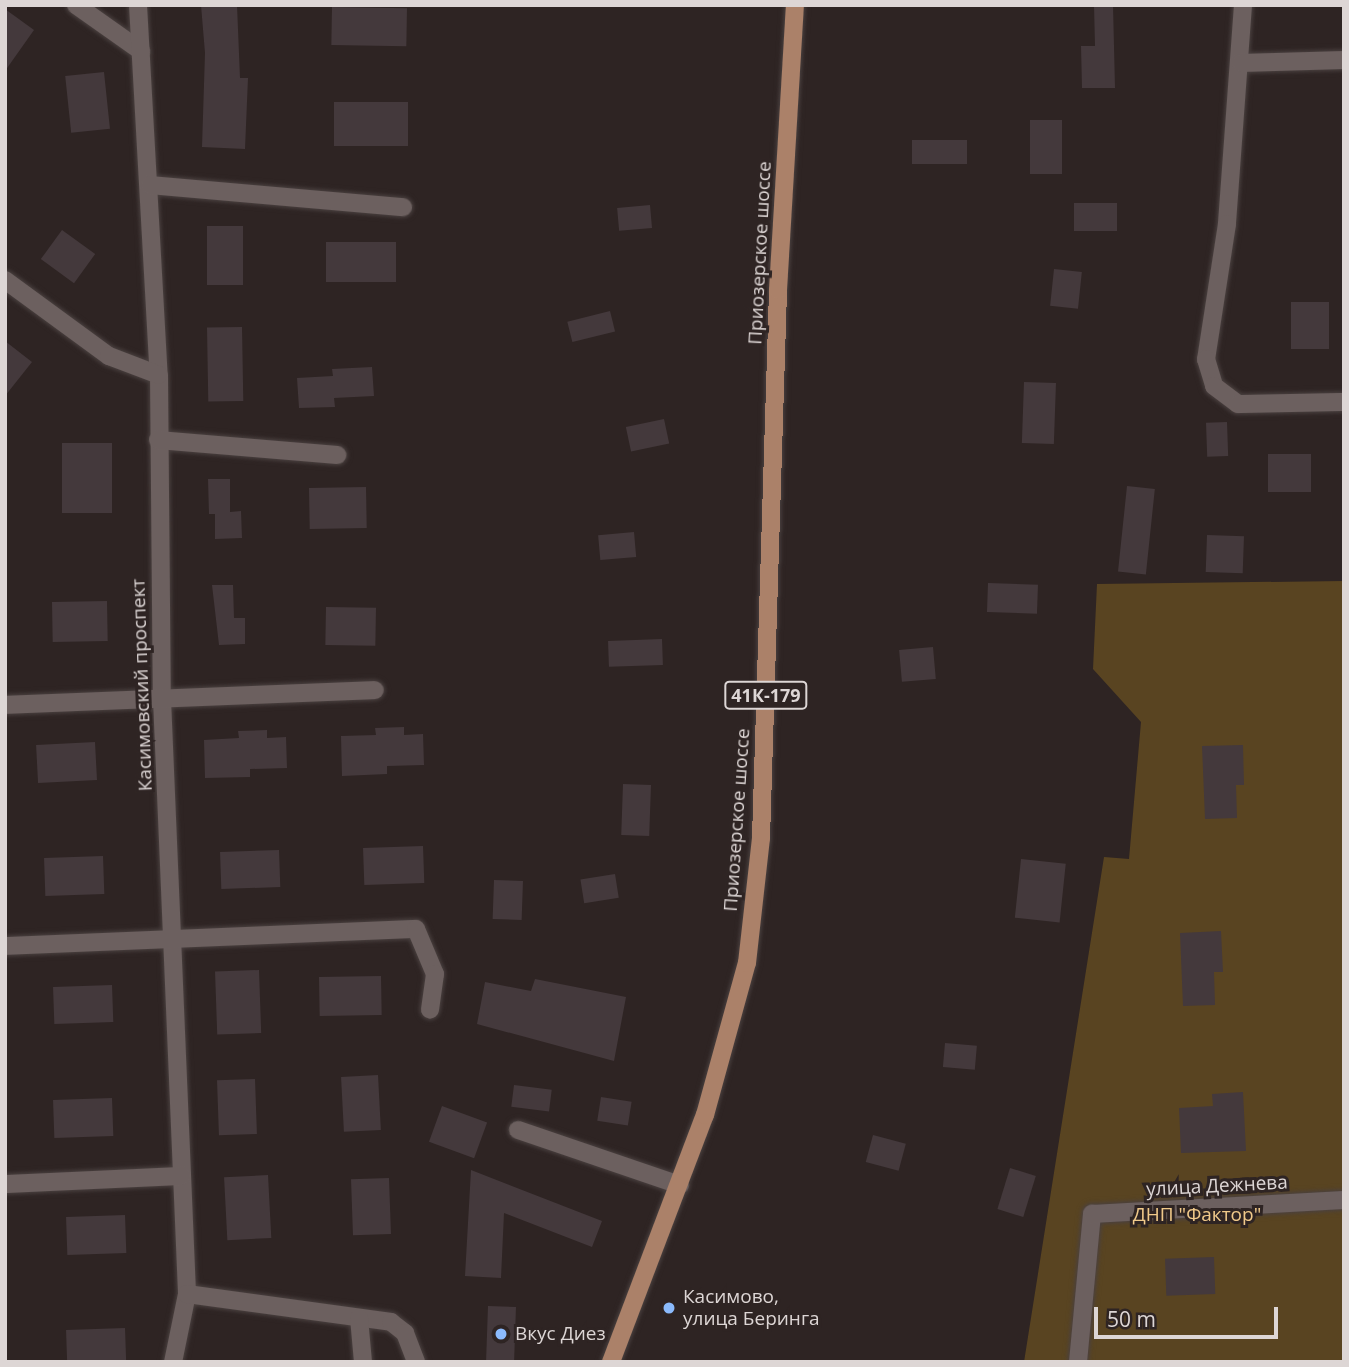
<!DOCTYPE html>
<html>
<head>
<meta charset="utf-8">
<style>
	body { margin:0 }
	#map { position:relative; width:1349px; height:1367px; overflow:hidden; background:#2e2423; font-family:"Open Sans",sans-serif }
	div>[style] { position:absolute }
	.green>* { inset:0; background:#594421 }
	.building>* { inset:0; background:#44393c; transform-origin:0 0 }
	.roads { filter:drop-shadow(0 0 2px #4a4140) drop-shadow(0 0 2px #4a4140) }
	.minor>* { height:18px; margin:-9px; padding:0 9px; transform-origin:9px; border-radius:9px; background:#6c605f }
	.major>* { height:18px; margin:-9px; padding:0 9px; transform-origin:9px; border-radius:9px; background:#ab8169 }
	.dots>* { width:19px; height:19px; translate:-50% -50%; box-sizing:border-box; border:4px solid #2e2423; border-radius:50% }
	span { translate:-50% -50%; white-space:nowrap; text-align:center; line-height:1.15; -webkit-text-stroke:6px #2e2423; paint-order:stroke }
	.shield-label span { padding:2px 5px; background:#2e2423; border:2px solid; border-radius:5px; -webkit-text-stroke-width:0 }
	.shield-label { font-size:18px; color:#ddd6d5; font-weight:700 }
	.street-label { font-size:19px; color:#ddd6d5 }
	.park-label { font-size:19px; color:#f0c98a }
	.poi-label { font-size:19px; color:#ddd6d5 }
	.left { translate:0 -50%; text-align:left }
	.frame { position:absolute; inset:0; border:7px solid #ddd6d5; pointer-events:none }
	.scale { position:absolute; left:1094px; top:1307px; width:184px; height:32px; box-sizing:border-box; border:4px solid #ddd6d5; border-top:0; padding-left:9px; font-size:21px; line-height:24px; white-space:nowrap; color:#ddd6d5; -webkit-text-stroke:5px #2e2423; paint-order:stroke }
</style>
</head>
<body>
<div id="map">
	<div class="green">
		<div style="clip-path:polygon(1344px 581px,1344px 1362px,1024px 1362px,1104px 857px,1129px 859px,1141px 722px,1093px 669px,1097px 584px)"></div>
	</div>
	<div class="building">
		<div style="clip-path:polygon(201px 5px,237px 5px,240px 78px,248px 78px,245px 149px,202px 147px,205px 53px)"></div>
		<div style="clip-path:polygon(1094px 5px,1113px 5px,1115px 88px,1082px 88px,1081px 46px,1095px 46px)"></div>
		<div style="left:332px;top:7px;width:75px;height:38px;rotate:1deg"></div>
		<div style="clip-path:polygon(5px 9px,34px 30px,5px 71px)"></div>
		<div style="left:104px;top:72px;width:57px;height:39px;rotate:84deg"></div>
		<div style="left:334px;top:102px;width:74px;height:44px"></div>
		<div style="left:1030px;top:120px;width:32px;height:54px"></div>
		<div style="left:912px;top:140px;width:55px;height:24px"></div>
		<div style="left:1074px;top:203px;width:43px;height:28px"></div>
		<div style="left:650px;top:205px;width:23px;height:33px;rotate:85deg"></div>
		<div style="left:207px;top:226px;width:36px;height:59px"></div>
		<div style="left:62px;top:230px;width:41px;height:36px;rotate:36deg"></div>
		<div style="left:326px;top:242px;width:70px;height:40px"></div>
		<div style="left:1054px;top:269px;width:28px;height:37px;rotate:6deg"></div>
		<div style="left:1291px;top:302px;width:38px;height:47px"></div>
		<div style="left:610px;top:311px;width:21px;height:44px;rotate:76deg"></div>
		<div style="left:242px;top:327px;width:74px;height:35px;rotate:89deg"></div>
		<div style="clip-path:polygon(5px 341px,32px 362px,5px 396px)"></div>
		<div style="clip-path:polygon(372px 367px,374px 396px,334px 398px,335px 407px,299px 408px,297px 378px,333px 376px,332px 369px)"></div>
		<div style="left:1024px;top:382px;width:32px;height:61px;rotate:2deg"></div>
		<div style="left:664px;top:419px;width:25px;height:39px;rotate:78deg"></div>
		<div style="left:1227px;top:422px;width:34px;height:21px;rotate:88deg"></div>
		<div style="left:62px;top:443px;width:50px;height:70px"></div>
		<div style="left:1268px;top:454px;width:43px;height:38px"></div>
		<div style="clip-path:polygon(208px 479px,230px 479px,230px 512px,241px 511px,242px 538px,215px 539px,215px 514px,209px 514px)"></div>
		<div style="left:1127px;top:486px;width:28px;height:86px;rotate:6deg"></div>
		<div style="left:366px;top:487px;width:41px;height:57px;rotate:89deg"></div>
		<div style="left:634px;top:532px;width:25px;height:36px;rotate:85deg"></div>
		<div style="left:1207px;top:535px;width:37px;height:37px;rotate:2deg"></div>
		<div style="left:988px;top:583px;width:50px;height:29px;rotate:2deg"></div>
		<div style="clip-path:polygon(212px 585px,233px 585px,234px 618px,245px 618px,245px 644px,219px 645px)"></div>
		<div style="left:107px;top:601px;width:40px;height:55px;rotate:89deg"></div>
		<div style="left:326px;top:607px;width:50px;height:38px;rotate:1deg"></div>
		<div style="left:662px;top:639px;width:26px;height:54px;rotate:88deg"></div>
		<div style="left:933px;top:647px;width:32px;height:34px;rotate:85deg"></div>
		<div style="clip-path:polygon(404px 727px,404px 735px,423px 734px,424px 765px,387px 766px,387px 774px,342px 776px,341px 736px,376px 735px,375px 728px)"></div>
		<div style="clip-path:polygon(267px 730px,267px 738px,286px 737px,287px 768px,250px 769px,250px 777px,205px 778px,204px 740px,239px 738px,238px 731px)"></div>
		<div style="left:95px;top:742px;width:38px;height:59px;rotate:87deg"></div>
		<div style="clip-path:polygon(1243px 745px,1244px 785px,1236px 785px,1237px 818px,1205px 819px,1202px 746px)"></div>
		<div style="left:623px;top:784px;width:28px;height:51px;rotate:2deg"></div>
		<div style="left:423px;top:846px;width:37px;height:60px;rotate:88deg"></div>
		<div style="left:279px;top:850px;width:37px;height:59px;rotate:88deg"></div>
		<div style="left:103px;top:856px;width:38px;height:59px;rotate:88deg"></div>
		<div style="left:1021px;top:859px;width:45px;height:59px;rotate:6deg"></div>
		<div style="left:615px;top:874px;width:24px;height:35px;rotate:81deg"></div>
		<div style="left:494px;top:880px;width:29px;height:39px;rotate:2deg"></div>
		<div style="clip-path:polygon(1221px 931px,1223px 972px,1214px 972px,1215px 1005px,1183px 1006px,1180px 933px)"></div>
		<div style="left:259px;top:970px;width:63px;height:44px;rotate:88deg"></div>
		<div style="left:381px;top:976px;width:39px;height:62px;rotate:89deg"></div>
		<div style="clip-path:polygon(535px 979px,626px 997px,614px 1061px,477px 1024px,485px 982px,531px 991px)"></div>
		<div style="left:112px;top:985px;width:37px;height:59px;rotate:88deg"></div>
		<div style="left:945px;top:1043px;width:32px;height:24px;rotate:5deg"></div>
		<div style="left:378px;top:1075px;width:55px;height:37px;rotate:87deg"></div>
		<div style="left:255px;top:1079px;width:55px;height:38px;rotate:88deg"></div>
		<div style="left:514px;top:1085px;width:38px;height:22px;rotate:7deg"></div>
		<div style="clip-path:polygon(1243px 1092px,1246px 1151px,1181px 1153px,1179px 1108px,1213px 1106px,1212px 1094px)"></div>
		<div style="left:601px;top:1097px;width:31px;height:24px;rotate:9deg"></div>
		<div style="left:112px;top:1098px;width:38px;height:59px;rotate:88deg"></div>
		<div style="left:442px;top:1106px;width:48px;height:38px;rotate:20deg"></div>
		<div style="left:873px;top:1135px;width:34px;height:28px;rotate:15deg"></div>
		<div style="left:1010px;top:1168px;width:27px;height:43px;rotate:17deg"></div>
		<div style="clip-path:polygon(471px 1170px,602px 1221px,592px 1247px,504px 1213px,501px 1278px,465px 1276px)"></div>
		<div style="left:268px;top:1175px;width:63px;height:44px;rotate:87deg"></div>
		<div style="left:389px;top:1178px;width:56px;height:38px;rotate:88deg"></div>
		<div style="left:125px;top:1215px;width:38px;height:59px;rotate:88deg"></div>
		<div style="left:1214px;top:1257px;width:37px;height:49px;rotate:88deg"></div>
		<div style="left:488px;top:1306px;width:28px;height:56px;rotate:2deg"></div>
		<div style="left:125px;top:1328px;width:34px;height:59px;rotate:88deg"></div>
	</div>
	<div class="roads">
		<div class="minor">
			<div style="left:76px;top:5px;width:80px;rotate:35.3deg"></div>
			<div style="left:138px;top:5px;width:371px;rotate:86.8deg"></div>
			<div style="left:159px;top:375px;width:324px;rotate:89.5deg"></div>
			<div style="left:162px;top:699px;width:596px;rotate:87.59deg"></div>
			<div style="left:187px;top:1294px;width:69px;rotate:101.6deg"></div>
			<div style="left:1243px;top:5px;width:220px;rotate:94.2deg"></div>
			<div style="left:1227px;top:224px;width:137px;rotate:98.8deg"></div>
			<div style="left:1206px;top:359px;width:28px;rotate:73deg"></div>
			<div style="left:1214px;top:386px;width:30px;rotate:37deg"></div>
			<div style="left:1238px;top:404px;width:106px;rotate:-1.1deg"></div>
			<div style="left:1241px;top:63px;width:103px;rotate:-1.7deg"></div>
			<div style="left:150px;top:185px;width:254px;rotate:5deg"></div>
			<div style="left:5px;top:280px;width:129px;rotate:36.2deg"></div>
			<div style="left:109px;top:356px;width:53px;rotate:20.8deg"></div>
			<div style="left:158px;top:440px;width:180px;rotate:4.8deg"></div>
			<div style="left:5px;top:705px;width:370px;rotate:-2.3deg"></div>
			<div style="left:5px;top:946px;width:411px;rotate:-2.4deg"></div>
			<div style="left:416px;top:929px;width:49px;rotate:67.1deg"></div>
			<div style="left:435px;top:974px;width:36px;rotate:98deg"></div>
			<div style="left:518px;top:1130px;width:171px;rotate:18.8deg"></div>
			<div style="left:5px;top:1184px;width:177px;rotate:-2.6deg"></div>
			<div style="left:187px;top:1294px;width:206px;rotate:7.8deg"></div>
			<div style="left:391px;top:1322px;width:18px;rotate:38deg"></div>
			<div style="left:405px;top:1333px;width:31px;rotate:69deg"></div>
			<div style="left:359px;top:1318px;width:44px;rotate:84.8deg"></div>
			<div style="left:1078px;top:1362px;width:149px;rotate:-84.6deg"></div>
			<div style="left:1092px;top:1214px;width:252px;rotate:-3.2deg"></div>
		</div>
		<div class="major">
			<div style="left:611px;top:1362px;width:264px;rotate:-69.2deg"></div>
			<div style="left:705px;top:1115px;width:158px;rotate:-74.6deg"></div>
			<div style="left:747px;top:963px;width:126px;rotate:-83.6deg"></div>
			<div style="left:761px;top:838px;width:548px;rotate:-88.22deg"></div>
			<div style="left:778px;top:290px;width:286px;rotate:-86.6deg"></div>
		</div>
	</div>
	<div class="dots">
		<div style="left:669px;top:1308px;background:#8bbafc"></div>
		<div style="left:501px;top:1334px;background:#8bbafc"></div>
	</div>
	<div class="shield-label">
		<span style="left:766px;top:695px">41К-179</span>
	</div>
	<div class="street-label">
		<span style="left:760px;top:253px;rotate:-87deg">Приозерское шоссе</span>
		<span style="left:142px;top:685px;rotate:-92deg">Касимовский проспект</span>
		<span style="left:737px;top:820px;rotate:-86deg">Приозерское шоссе</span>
		<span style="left:1217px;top:1186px;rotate:-3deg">улица Дежнева</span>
	</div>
	<div class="park-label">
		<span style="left:1197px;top:1215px">ДНП "Фактор"</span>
	</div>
	<div class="poi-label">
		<span class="left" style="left:683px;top:1308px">Касимово,<br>улица Беринга</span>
		<span class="left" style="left:515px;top:1334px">Вкус Диез</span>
	</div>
	<div class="frame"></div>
	<div class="scale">50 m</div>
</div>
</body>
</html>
